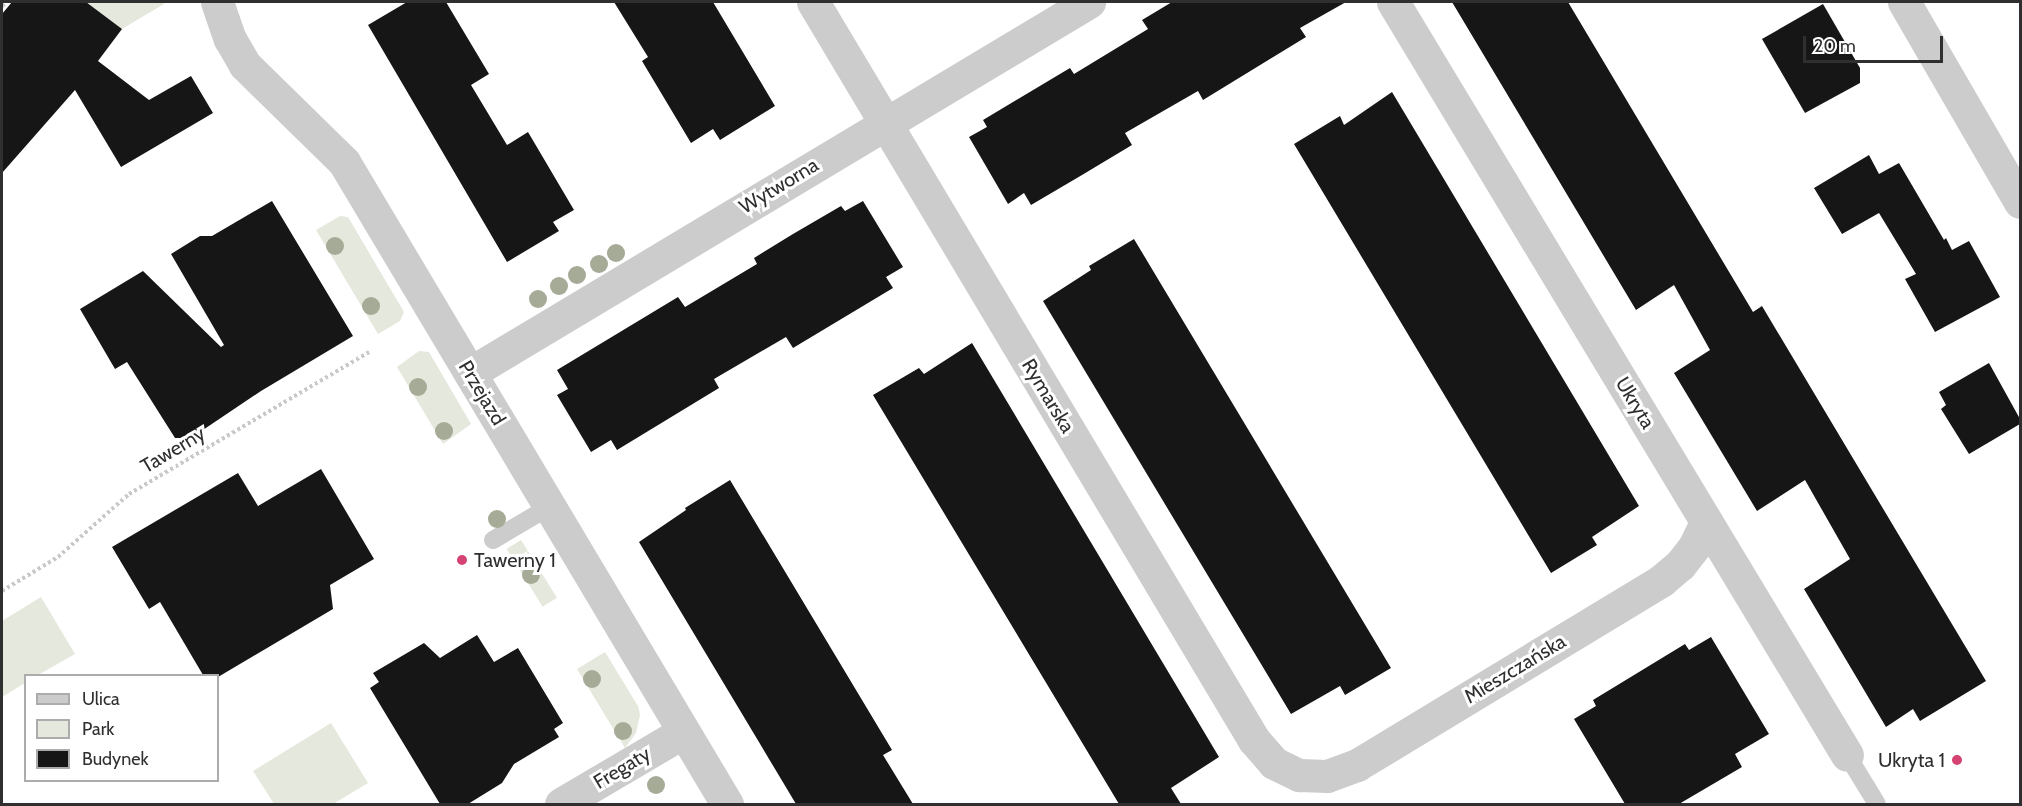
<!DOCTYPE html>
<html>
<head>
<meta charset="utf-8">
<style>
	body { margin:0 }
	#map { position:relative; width:2022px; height:806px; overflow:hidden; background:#fff; font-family:Cabin,sans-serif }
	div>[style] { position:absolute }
	.green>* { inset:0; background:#e5e8dc; transform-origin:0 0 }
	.building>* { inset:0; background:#161616 }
	.path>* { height:4px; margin-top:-2px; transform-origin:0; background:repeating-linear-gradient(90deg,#c9c9c9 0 3px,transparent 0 6px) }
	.lane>* { height:18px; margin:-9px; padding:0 9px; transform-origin:9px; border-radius:9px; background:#ccc }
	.street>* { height:33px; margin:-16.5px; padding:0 16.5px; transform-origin:16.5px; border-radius:16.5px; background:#ccc }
	.trees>* { width:18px; height:18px; margin:-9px; border-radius:50%; background:#a5ab96 }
	.dots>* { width:16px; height:16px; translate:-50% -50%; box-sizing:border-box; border:3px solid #fff; border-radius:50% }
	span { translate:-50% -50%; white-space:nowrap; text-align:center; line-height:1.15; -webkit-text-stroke:6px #fff; paint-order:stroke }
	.street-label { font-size:20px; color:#2f2f2f }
	.poi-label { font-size:20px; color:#2f2f2f }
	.left { translate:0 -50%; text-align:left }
	.right { translate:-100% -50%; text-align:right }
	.frame { position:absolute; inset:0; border:3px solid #2f2f2f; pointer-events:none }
	.legend { position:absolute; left:24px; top:674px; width:195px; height:108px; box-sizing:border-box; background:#fff; border:2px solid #acacac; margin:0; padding:8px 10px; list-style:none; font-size:18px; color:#2f2f2f }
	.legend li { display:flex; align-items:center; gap:12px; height:30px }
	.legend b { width:30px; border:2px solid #acacac }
	.scale { position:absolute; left:1803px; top:36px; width:140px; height:27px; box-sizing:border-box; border:3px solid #2f2f2f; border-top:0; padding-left:8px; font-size:18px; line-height:21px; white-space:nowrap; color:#2f2f2f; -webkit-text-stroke:4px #fff; paint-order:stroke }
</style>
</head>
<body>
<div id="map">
	<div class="green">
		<div style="clip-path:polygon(86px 2px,163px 2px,164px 4px,122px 29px)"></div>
		<div style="clip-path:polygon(340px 216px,348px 217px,404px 312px,400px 321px,378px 334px,316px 230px)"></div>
		<div style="clip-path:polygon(419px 351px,429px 352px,471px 424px,443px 444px,397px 367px)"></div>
		<div style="left:521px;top:540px;width:68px;height:17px;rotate:58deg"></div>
		<div style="clip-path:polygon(41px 597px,75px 654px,38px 675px,26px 676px,25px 683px,2px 697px,2px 621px)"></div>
		<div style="clip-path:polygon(605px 652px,638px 706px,640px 715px,636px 733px,625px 748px,577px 669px)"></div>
		<div style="clip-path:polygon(331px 723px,368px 783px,333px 804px,274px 804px,253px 771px)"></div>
	</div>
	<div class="building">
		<div style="clip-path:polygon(12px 2px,86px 2px,122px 29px,98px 61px,149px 100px,191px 76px,213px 113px,121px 167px,75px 90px,2px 173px,2px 14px)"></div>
		<div style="clip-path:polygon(407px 2px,446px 2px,489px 74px,471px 85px,507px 145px,528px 132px,574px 210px,553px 222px,559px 231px,507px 262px,368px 25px)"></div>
		<div style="clip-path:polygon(614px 2px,713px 2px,775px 106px,720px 140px,713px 129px,691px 143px,642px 61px,648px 57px)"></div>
		<div style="clip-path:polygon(1172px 2px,1346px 2px,1300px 28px,1306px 37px,1203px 100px,1198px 91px,1125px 133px,1132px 145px,1082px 175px,1031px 205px,1024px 193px,1008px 204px,969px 137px,987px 127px,983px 120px,1070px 68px,1074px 74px,1148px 29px,1142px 20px)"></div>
		<div style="clip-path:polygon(1452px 2px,1568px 2px,1753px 312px,1762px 306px,1986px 681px,1920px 721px,1913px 709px,1886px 727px,1804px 589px,1850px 559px,1805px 480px,1757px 511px,1674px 373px,1710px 350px,1674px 285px,1636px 310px)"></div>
		<div style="clip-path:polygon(1823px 4px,1860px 68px,1860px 83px,1805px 113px,1762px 39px)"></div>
		<div style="clip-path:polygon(1392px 92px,1639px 506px,1592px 537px,1597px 545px,1551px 573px,1294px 144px,1340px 116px,1344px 125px)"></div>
		<div style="clip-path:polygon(1869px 155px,1879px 174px,1899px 163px,1944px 240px,1946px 238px,1952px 250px,1969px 241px,2000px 297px,1935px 332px,1905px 279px,1916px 274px,1879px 213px,1842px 234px,1814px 188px)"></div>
		<div style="clip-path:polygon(272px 201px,353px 336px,261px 391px,191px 438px,175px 438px,127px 362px,115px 369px,80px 309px,143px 271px,221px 347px,224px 345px,171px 254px,200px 236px,212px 236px)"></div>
		<div style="clip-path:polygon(863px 201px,903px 267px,886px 277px,893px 288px,793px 348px,786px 337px,714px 379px,719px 388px,617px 450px,611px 440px,591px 452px,557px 395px,568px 389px,557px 370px,678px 297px,685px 307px,757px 264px,754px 258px,793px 234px,841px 206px,845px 211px)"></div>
		<div style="clip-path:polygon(1134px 239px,1391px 668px,1345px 695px,1340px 686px,1291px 714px,1043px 301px,1091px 270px,1089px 266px)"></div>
		<div style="clip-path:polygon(972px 343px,1219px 757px,1171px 788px,1181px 804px,1119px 804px,873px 395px,919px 368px,924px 374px)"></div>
		<div style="clip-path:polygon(1989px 363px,2020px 419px,2020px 424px,1969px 454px,1941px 409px,1946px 405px,1939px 392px)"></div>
		<div style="clip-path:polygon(321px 469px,374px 559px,330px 585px,333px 609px,218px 677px,203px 675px,160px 602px,149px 609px,112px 547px,238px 473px,258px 506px)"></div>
		<div style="clip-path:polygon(730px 480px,892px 750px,883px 755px,913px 804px,796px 804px,639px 542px,686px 510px,685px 508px)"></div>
		<div style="clip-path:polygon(477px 635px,494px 662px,518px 648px,563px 723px,554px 729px,559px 737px,514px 764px,502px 783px,468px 804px,440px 804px,370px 688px,379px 682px,373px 673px,424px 643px,440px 658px)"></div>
		<div style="clip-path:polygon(1711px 637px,1769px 734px,1735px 754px,1742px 767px,1679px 804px,1625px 804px,1574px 719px,1596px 706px,1593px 700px,1685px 644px,1689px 650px)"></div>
	</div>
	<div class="path">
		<div style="left:2px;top:6px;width:6px;rotate:-45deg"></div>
		<div style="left:2px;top:591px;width:66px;rotate:-31.3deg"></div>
		<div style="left:58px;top:557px;width:95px;rotate:-41.6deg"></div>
		<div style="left:129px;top:494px;width:281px;rotate:-30.6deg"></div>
	</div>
	<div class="lane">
		<div style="left:493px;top:540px;width:65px;rotate:-30.5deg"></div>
		<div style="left:1847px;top:755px;width:57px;rotate:58.5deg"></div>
	</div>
	<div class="street">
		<div style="left:217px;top:2px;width:39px;rotate:71deg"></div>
		<div style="left:230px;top:39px;width:30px;rotate:60deg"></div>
		<div style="left:245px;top:65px;width:139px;rotate:44.4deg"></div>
		<div style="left:344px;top:162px;width:748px;rotate:59.18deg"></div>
		<div style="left:813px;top:2px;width:860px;rotate:59.14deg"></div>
		<div style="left:1254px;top:740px;width:30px;rotate:49deg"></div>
		<div style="left:1274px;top:763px;width:28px;rotate:26deg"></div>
		<div style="left:1299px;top:775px;width:28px;rotate:2deg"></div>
		<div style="left:1327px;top:776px;width:32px;rotate:-20deg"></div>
		<div style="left:1357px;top:765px;width:357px;rotate:-31.2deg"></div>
		<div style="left:1662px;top:580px;width:23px;rotate:-40deg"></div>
		<div style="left:1680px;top:565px;width:23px;rotate:-52deg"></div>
		<div style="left:1694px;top:547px;width:28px;rotate:-64deg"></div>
		<div style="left:1393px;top:2px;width:879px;rotate:58.91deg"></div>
		<div style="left:1904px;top:2px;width:231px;rotate:59.9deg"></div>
		<div style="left:470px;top:373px;width:722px;rotate:-30.94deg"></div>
		<div style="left:561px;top:804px;width:142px;rotate:-30.5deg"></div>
	</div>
	<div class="trees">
		<div style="left:335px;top:246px"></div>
		<div style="left:616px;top:253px"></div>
		<div style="left:599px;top:264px"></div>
		<div style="left:577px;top:275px"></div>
		<div style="left:559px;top:286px"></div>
		<div style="left:538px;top:299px"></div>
		<div style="left:371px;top:306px"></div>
		<div style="left:418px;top:387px"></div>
		<div style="left:444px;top:431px"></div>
		<div style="left:497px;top:519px"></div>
		<div style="left:531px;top:575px"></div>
		<div style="left:592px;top:679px"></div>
		<div style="left:623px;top:731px"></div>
		<div style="left:656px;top:785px"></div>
	</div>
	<div class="dots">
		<div style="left:462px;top:560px;background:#d44372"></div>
		<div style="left:1957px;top:760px;background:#d44372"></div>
	</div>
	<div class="street-label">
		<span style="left:779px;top:186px;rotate:-31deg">Wytworna</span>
		<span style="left:482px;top:393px;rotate:59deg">Przejazd</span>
		<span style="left:1048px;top:396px;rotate:59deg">Rymarska</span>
		<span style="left:1635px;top:403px;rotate:59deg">Ukryta</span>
		<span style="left:173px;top:450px;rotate:-31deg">Tawerny</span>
		<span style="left:1515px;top:669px;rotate:-31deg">Mieszczańska</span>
		<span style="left:622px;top:768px;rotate:-31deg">Fregaty</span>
	</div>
	<div class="poi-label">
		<span class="left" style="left:474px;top:560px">Tawerny 1</span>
		<span class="right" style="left:1945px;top:760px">Ukryta 1</span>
	</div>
	<div class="frame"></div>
	<ul class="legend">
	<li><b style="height:8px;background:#ccc"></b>Ulica</li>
	<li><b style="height:16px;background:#e5e8dc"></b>Park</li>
	<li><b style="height:16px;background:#161616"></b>Budynek</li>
	</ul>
	<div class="scale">20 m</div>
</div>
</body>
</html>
